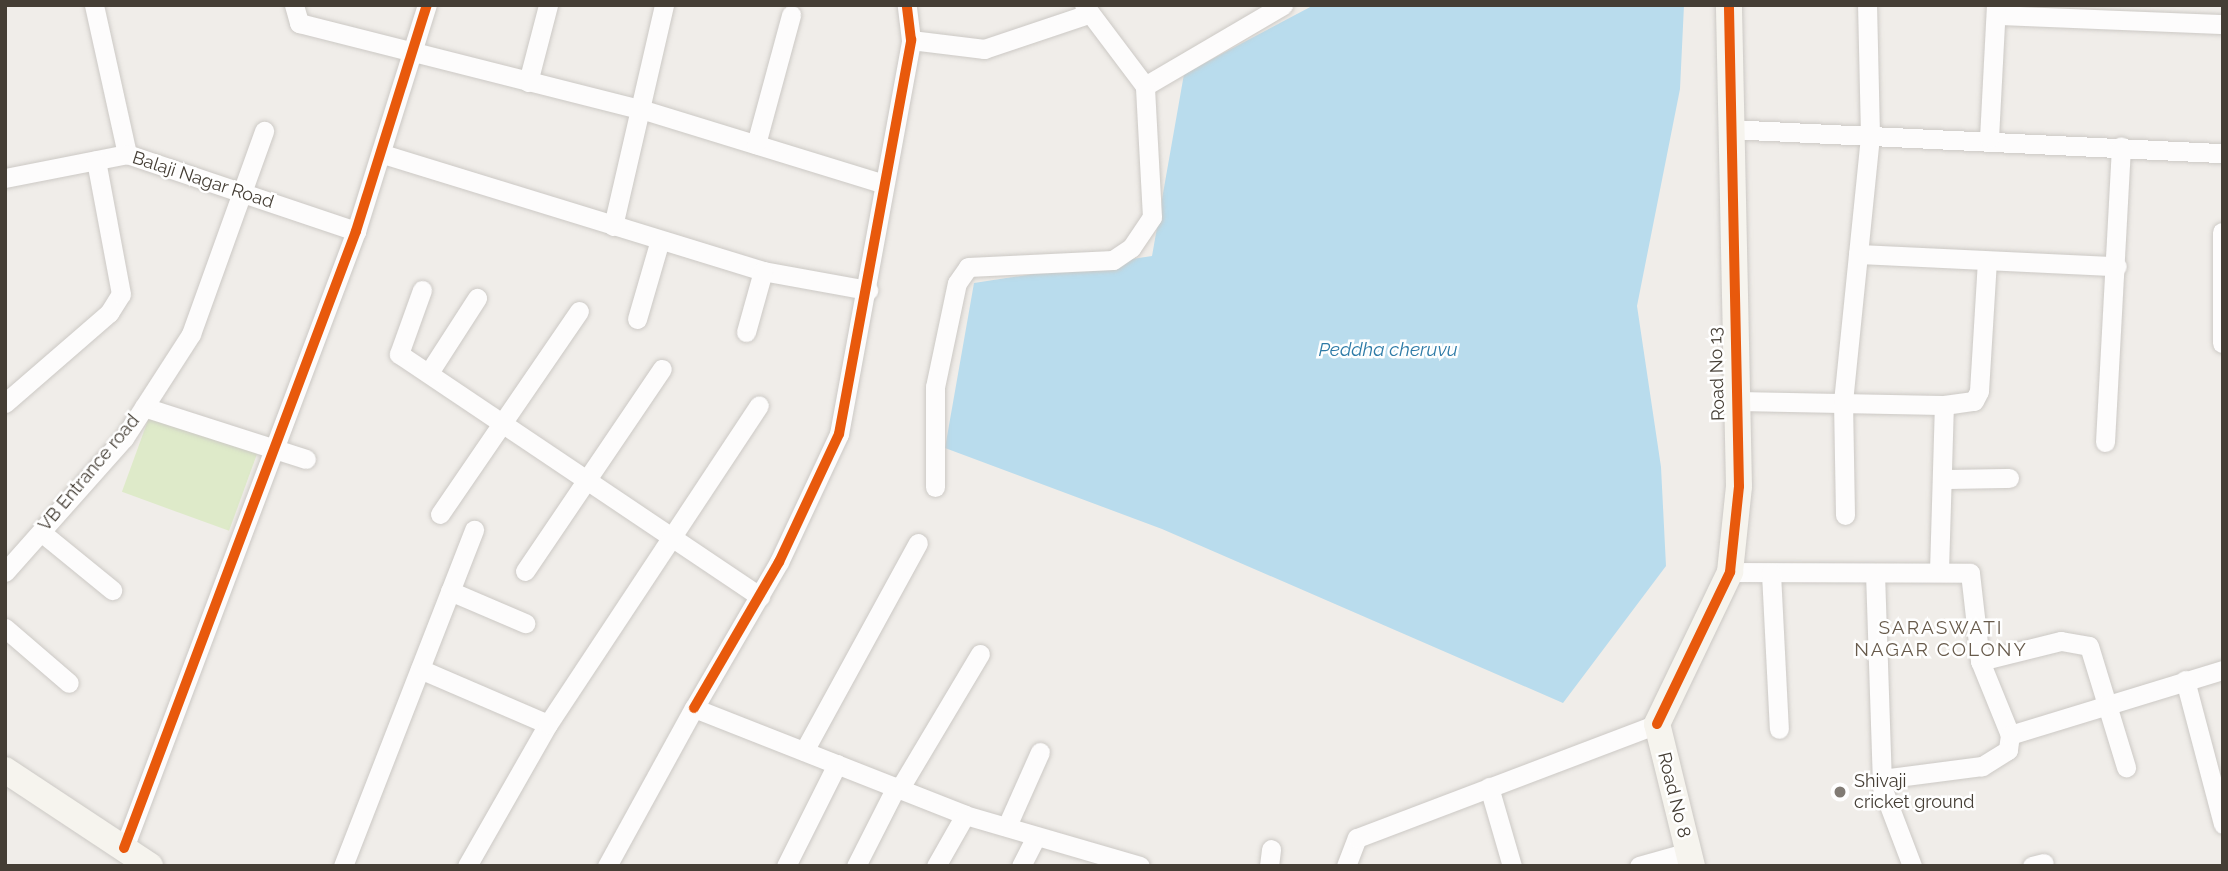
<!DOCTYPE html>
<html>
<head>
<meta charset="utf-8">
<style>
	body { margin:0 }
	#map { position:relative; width:2228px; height:871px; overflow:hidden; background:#f0ede9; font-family:Raleway,sans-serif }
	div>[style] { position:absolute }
	.green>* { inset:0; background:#deeac9; transform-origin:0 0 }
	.water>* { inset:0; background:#b9dced }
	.roads { filter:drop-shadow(0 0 2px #ccc9c5) drop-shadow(0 0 2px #ccc9c5) }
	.street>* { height:19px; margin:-9.5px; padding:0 9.5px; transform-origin:9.5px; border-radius:9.5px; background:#fdfcfc }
	.secondary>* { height:26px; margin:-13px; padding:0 13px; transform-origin:13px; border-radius:13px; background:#f6f4ee }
	.cycleway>* { height:10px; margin:-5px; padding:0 5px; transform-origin:5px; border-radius:5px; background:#e8590c }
	.dots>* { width:19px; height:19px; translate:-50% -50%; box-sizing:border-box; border:4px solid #fff; border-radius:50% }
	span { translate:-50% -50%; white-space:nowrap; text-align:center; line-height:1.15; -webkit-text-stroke:5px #fff; paint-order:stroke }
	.street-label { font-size:18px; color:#453e35 }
	.poi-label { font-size:18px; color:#453e35 }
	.left { translate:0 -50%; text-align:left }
	.water-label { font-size:19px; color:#2e7ba7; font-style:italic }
	.neighbourhood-label { font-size:19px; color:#685b4c; letter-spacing:2px }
	.frame { position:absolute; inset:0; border:7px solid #453e35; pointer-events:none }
</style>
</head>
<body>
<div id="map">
	<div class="green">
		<div style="left:151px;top:412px;width:114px;height:85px;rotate:20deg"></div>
	</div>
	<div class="water">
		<div style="clip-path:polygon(1314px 5px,1684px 5px,1680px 89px,1637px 306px,1661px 467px,1666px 566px,1563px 703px,1162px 529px,945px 448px,974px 283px,1152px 256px,1184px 74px)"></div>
	</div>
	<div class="roads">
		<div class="street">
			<div style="left:94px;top:5px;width:153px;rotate:77.5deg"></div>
			<div style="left:294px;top:5px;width:19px;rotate:74deg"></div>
			<div style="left:299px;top:23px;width:356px;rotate:14.2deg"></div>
			<div style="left:644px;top:110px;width:248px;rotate:17.1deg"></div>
			<div style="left:1997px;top:15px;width:226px;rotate:2.3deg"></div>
			<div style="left:911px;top:40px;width:74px;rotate:7deg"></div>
			<div style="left:984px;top:49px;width:110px;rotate:-18.6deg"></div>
			<div style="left:528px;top:82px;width:80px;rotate:-75.4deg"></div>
			<div style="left:1145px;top:86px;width:160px;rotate:-30.4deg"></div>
			<div style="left:1728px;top:129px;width:496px;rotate:2.8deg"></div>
			<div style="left:1989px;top:138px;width:133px;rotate:-87deg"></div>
			<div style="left:756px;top:144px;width:134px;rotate:-74.8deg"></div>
			<div style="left:383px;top:154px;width:398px;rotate:17.1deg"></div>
			<div style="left:763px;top:271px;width:107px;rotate:10.3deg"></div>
			<div style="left:5px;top:178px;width:124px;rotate:-11.1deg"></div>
			<div style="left:127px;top:154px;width:242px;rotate:18.6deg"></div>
			<div style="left:613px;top:226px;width:227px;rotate:-77deg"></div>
			<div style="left:2222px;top:232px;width:111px;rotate:90deg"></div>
			<div style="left:1858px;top:254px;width:259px;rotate:2.7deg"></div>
			<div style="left:422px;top:290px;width:68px;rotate:109.8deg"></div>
			<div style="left:399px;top:354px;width:435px;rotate:33.9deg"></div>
			<div style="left:637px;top:319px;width:82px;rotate:-73.8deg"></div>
			<div style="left:746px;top:332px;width:63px;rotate:-74.4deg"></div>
			<div style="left:430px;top:371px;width:87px;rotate:-57.2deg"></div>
			<div style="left:1735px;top:401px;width:209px;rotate:1.1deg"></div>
			<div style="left:5px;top:403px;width:138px;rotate:-40.9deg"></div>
			<div style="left:109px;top:313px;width:22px;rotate:-58deg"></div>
			<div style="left:121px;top:294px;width:136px;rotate:-100.6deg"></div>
			<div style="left:144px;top:407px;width:170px;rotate:17.8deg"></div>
			<div style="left:2105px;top:442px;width:296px;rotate:-86.9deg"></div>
			<div style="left:1943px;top:479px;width:66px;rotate:-0.9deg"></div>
			<div style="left:935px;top:487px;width:100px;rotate:-90deg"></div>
			<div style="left:935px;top:387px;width:106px;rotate:-78.1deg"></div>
			<div style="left:957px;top:283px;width:19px;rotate:-55deg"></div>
			<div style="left:968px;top:267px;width:145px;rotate:-2.8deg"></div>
			<div style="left:1113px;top:260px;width:22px;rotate:-34deg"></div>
			<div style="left:1131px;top:248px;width:37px;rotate:-56deg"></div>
			<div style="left:1152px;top:217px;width:131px;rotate:-93.1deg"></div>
			<div style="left:1145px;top:86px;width:101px;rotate:-127deg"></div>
			<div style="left:440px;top:514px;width:246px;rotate:-55.6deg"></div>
			<div style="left:1845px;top:515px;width:113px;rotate:-91deg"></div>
			<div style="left:1843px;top:402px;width:268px;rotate:-84.2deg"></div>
			<div style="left:1870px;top:135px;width:130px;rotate:-91.3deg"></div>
			<div style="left:41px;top:532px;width:92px;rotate:39.2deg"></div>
			<div style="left:525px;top:571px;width:244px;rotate:-55.9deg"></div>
			<div style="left:1939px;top:571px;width:166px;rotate:-88.3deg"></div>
			<div style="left:1944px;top:405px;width:30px;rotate:-8deg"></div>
			<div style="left:1974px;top:401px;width:11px;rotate:-63deg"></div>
			<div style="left:1979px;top:391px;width:130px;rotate:-86.5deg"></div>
			<div style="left:5px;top:572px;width:179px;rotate:-48.4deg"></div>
			<div style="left:124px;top:438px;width:124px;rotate:-57.2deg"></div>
			<div style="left:191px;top:334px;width:216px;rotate:-70.2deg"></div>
			<div style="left:1730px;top:572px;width:240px;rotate:0.2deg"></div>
			<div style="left:1970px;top:573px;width:89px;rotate:83.5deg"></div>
			<div style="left:1980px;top:661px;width:80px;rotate:67.9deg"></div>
			<div style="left:2010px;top:735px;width:15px;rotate:98deg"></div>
			<div style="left:2008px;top:750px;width:31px;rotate:148deg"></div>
			<div style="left:1982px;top:766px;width:101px;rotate:172.6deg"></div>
			<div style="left:1771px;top:573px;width:156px;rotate:87.1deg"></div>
			<div style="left:1875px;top:573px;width:214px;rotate:88.1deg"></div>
			<div style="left:1882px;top:787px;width:85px;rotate:69.2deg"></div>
			<div style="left:450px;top:591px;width:82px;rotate:23.1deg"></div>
			<div style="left:5px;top:628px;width:84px;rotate:40.7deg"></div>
			<div style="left:1980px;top:661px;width:83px;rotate:-13.9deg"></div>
			<div style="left:2061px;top:641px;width:28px;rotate:10deg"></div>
			<div style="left:2089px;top:646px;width:127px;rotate:73deg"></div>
			<div style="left:420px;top:669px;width:139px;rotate:23.3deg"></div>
			<div style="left:2185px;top:680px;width:149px;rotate:75.2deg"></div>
			<div style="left:694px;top:708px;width:169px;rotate:-59.8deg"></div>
			<div style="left:779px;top:562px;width:141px;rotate:-64.9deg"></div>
			<div style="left:839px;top:434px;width:401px;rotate:-79.6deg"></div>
			<div style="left:911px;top:40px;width:35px;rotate:-97deg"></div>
			<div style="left:2010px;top:735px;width:223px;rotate:-17deg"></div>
			<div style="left:804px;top:751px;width:237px;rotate:-61.3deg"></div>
			<div style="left:1489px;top:787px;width:82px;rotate:73.8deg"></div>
			<div style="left:900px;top:788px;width:156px;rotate:-59.2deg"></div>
			<div style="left:1007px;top:826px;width:81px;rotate:-66deg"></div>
			<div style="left:124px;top:848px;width:659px;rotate:-69.39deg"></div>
			<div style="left:356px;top:231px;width:237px;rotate:-72.6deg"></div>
			<div style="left:343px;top:866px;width:361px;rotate:-68.7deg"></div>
			<div style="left:467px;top:866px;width:163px;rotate:-60.3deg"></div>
			<div style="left:548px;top:724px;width:382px;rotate:-56.5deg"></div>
			<div style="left:607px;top:866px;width:180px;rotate:-61.2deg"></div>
			<div style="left:694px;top:708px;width:291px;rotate:21.5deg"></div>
			<div style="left:965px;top:815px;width:182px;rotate:16.2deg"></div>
			<div style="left:786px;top:866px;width:114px;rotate:-63.4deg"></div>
			<div style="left:856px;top:866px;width:89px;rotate:-63.1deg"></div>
			<div style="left:936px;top:866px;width:59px;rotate:-60.4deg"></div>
			<div style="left:1021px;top:866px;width:33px;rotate:-63deg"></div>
			<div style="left:1269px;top:866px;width:17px;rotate:-83deg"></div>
			<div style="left:1346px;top:866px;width:30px;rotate:-69deg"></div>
			<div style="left:1357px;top:838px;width:321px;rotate:-20.8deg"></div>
			<div style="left:1639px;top:866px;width:51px;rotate:-15.9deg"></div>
			<div style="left:2032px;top:866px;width:12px;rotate:-14deg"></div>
		</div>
		<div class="secondary">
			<div style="left:5px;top:770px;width:174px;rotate:33.5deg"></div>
			<div style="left:1692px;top:866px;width:146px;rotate:-103.8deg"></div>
			<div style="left:1657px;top:724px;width:169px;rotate:-64.3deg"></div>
			<div style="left:1730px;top:572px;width:86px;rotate:-84deg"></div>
			<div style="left:1739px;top:486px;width:481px;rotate:-91.2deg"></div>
		</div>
	</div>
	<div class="cycleway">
		<div style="left:694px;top:708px;width:169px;rotate:-59.8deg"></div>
		<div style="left:779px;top:562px;width:141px;rotate:-64.9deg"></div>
		<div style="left:839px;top:434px;width:401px;rotate:-79.6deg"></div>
		<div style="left:911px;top:40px;width:35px;rotate:-97deg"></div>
		<div style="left:1657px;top:724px;width:169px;rotate:-64.3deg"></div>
		<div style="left:1730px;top:572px;width:86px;rotate:-84deg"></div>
		<div style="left:1739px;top:486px;width:481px;rotate:-91.2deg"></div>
		<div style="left:124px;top:848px;width:659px;rotate:-69.39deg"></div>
		<div style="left:356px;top:231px;width:237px;rotate:-72.6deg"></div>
	</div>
	<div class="dots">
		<div style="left:1840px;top:792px;background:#817b74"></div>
	</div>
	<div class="street-label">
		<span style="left:203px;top:180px;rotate:18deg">Balaji Nagar Road</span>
		<span style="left:1717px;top:374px;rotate:-92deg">Road No 13</span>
		<span style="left:89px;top:473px;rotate:-50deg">VB Entrance road</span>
		<span style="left:1674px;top:795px;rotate:76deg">Road No 8</span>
	</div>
	<div class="poi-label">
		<span class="left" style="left:1854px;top:792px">Shivaji<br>cricket ground</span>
	</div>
	<div class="water-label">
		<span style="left:1388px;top:350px">Peddha cheruvu</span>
	</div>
	<div class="neighbourhood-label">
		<span style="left:1941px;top:639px">SARASWATI<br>NAGAR COLONY</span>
	</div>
	<div class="frame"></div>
</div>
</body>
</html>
